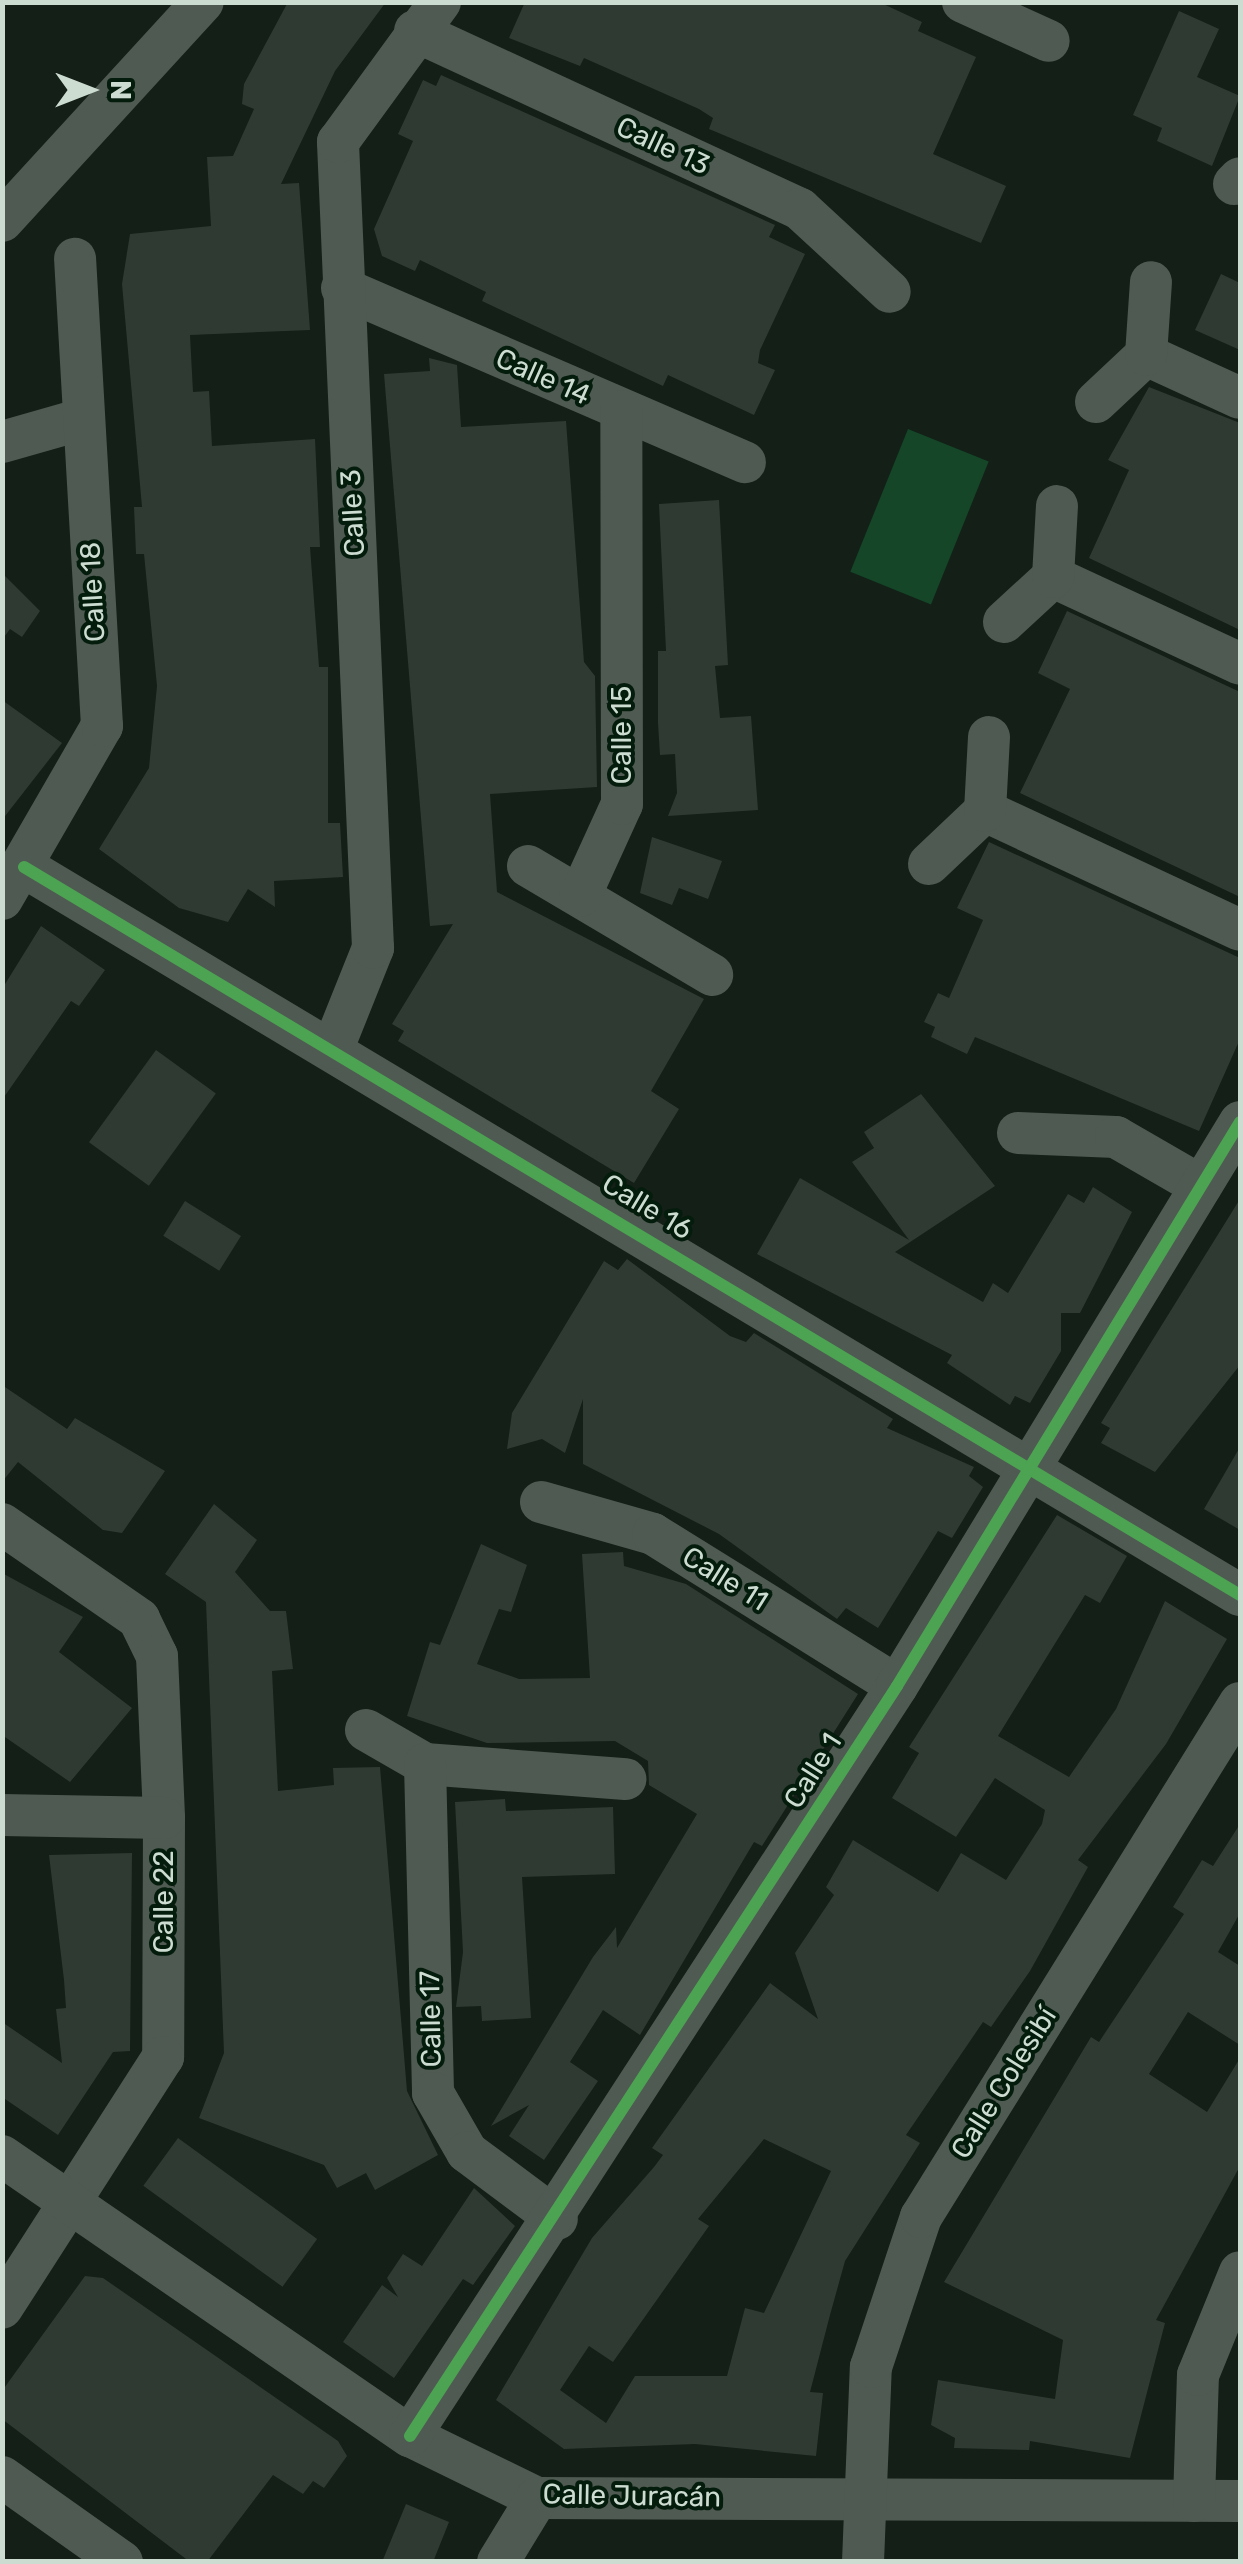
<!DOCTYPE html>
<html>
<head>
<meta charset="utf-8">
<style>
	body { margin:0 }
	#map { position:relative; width:1243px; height:2564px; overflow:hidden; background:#131f17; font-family:Rubik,sans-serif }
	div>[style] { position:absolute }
	.green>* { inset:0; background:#144627; transform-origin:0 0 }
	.building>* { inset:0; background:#2f3a32; transform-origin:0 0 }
	.street>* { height:42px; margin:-21px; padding:0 21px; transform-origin:21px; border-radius:21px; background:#4f5a52 }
	.cycleway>* { height:12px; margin:-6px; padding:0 6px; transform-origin:6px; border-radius:6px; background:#4ca352 }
	span { translate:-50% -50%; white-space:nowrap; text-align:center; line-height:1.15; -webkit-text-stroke:8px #041c0c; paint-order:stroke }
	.street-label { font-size:28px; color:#cddcd1 }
	.frame { position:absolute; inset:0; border:5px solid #cddcd1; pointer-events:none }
	.north { position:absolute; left:40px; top:40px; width:100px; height:100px; -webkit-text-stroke:8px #041c0c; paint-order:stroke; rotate:90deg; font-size:28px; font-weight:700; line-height:40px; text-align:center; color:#cddcd1 }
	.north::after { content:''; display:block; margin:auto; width:35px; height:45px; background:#cddcd1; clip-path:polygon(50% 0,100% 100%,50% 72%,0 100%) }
</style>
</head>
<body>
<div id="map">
	<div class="green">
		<div style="left:908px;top:429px;width:87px;height:154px;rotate:22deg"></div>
	</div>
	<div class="building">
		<div style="clip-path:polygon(288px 2px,386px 2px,335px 71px,281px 184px,299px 183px,310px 330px,190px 335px,193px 392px,209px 391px,212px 446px,315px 439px,320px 547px,310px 547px,319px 667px,328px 667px,328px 823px,340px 823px,343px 877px,274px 881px,275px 907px,248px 889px,228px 922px,179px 908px,99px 849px,149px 768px,157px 686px,144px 554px,136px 554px,134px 507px,142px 507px,122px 284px,130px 234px,211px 226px,207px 157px,233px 156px,254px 109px,242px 104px,244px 84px)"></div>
		<div style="clip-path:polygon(525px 2px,879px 2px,922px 22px,918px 31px,976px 57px,933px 154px,1006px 186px,981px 243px,709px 129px,713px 118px,699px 109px,584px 58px,580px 66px,509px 38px)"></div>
		<div style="clip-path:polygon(1179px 11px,1219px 29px,1197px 77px,1240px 96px,1212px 166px,1157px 141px,1162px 128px,1133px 115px)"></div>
		<div style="clip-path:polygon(441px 75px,775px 225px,769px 237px,805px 254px,760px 350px,758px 363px,775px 370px,754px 415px,668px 375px,663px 386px,482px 301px,486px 292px,420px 260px,415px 271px,382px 256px,374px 229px,413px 141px,398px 134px,423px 80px,436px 86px)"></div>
		<div style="clip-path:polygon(1221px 274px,1240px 283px,1240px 350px,1195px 330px)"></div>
		<div style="clip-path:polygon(429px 358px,457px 365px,461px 427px,566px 421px,584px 662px,595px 676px,597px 787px,490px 794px,497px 892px,704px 999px,651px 1091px,679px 1109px,634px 1183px,398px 1041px,404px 1031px,392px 1024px,453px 924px,430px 926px,384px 374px,430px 371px)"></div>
		<div style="clip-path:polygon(1149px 387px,1240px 423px,1240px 630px,1089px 558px,1129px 470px,1108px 460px)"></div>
		<div style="clip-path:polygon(719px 500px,728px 665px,715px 666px,720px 718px,751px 716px,758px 810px,668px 816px,677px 793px,675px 754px,660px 755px,658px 723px,658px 651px,666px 651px,659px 504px)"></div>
		<div style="clip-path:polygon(2px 573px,40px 611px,22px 637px,10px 629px,2px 640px)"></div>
		<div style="clip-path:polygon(1067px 611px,1240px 692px,1240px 897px,1020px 793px,1070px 689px,1038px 673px)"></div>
		<div style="clip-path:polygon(2px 700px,62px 743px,2px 820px)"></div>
		<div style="clip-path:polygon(652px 837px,722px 861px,708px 899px,679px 888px,672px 905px,640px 893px)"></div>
		<div style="clip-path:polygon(989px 842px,1240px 958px,1240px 1039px,1199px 1131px,975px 1037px,967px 1054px,931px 1037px,935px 1027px,924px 1022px,938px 993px,949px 998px,983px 920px,957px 908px)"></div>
		<div style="clip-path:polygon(41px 926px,105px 970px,79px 1006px,71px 1001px,2px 1100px,2px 989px)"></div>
		<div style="left:156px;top:1050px;width:74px;height:114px;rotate:36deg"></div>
		<div style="clip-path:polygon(921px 1094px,995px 1186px,895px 1252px,983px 1302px,993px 1283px,1008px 1293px,1068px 1194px,1084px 1203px,1093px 1187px,1132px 1212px,1080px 1313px,1061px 1313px,1061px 1351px,1030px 1403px,1015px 1396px,1010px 1405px,947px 1363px,952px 1355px,757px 1254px,800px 1178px,909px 1240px,852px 1162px,874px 1148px,864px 1132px)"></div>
		<div style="clip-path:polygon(1240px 1199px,1240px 1365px,1155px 1472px,1101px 1443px,1110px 1428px,1101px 1423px)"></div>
		<div style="left:185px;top:1201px;width:66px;height:41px;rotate:32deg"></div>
		<div style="clip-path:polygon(627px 1259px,730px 1336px,746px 1342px,754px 1333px,893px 1419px,887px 1428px,974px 1467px,969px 1476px,983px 1487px,952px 1538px,938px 1531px,878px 1628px,846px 1608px,837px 1619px,719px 1534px,583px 1464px,583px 1399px,565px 1453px,542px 1439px,507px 1449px,512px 1413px,604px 1261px,618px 1270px)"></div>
		<div style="clip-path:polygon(2px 1385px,67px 1429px,75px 1418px,165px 1471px,122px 1533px,103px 1530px,18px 1462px,2px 1482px)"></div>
		<div style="clip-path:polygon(1240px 1447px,1240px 1530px,1204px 1509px)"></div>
		<div style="clip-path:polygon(214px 1504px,257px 1540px,235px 1572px,270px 1611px,286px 1611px,293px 1669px,272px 1671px,278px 1791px,334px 1785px,333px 1768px,380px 1767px,407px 2091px,438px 2155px,375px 2190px,366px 2173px,337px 2188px,324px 2165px,199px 2118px,224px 2053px,206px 1602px,165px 1574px)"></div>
		<div style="clip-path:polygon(evenodd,1057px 1515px,1127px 1556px,1100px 1603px,1085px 1595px,998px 1736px,1069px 1777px,1116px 1709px,1165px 1601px,1227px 1639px,1166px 1744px,1078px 1860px,1088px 1867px,1030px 1971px,991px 2027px,983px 2022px,906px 2135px,920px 2143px,845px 2261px,830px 2315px,810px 2392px,823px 2393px,816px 2456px,695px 2444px,564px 2449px,496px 2400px,592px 2238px,654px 2167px,663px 2155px,652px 2148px,770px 1983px,818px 2019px,795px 1953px,834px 1895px,826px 1887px,853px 1840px,938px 1892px,961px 1853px,1006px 1880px,1042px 1824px,1045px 1810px,995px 1778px,956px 1837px,892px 1798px,919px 1753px,909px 1747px,1057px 1515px,764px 2139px,831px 2171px,764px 2313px,745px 2308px,727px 2376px,635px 2376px,606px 2423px,560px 2390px,589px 2346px,613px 2362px,709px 2226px,698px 2219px,764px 2139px)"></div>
		<div style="clip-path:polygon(481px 1544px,527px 1565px,511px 1612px,499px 1609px,477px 1664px,519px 1679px,590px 1678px,582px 1554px,623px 1552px,624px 1566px,686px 1584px,858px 1694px,762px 1846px,754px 1842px,640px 2035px,603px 2010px,570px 2062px,598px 2081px,544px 2160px,509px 2136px,529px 2105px,491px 2126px,593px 1957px,616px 1927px,617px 1948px,697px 1814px,649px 1785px,648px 1761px,615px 1741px,487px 1743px,407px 1716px,430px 1642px,440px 1645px)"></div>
		<div style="clip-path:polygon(2px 1573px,83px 1617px,59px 1652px,132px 1708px,70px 1782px,2px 1735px)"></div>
		<div style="clip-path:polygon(505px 1799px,506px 1811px,613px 1807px,615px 1874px,522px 1877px,531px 2018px,482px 2021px,481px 2006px,456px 2007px,463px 1952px,455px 1802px)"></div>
		<div style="clip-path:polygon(1240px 1824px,1240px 1913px,1218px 1952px,1240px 1966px,1240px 2045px,1188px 2012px,1149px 2074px,1207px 2112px,1240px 2058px,1240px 2166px,1156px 2320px,1165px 2323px,1130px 2458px,1030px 2441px,1029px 2450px,954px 2448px,955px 2438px,931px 2425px,938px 2380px,1055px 2399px,1063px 2340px,944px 2282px,1091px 2037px,1099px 2042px,1184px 1914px,1173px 1907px,1202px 1860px,1213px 1866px)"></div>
		<div style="clip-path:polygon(132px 1853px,130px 2051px,113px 2052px,58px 2135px,2px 2097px,2px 2022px,62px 2063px,56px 2009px,66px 2008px,64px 1980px,49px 1855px)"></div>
		<div style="left:178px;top:2138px;width:172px;height:59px;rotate:36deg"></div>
		<div style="clip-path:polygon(474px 2188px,515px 2226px,473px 2285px,463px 2279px,394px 2378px,343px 2342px,382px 2285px,398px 2297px,387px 2278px,403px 2254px,422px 2266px)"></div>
		<div style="clip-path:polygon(85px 2276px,103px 2278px,338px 2441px,347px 2456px,324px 2488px,313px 2481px,303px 2494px,273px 2475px,207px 2562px,190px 2562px,2px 2419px,2px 2391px)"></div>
		<div style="clip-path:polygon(406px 2504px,449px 2522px,433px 2562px,382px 2562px)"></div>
	</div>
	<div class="street">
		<div style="left:963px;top:2px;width:94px;rotate:24.4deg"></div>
		<div style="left:415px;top:31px;width:424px;rotate:24.8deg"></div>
		<div style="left:800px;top:209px;width:122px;rotate:42.7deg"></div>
		<div style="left:1234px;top:184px;width:8px;rotate:-45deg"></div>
		<div style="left:2px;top:221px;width:297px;rotate:-47.5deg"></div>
		<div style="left:342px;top:288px;width:439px;rotate:23.4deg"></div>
		<div style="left:1146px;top:355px;width:103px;rotate:24.6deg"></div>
		<div style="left:1096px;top:402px;width:69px;rotate:-43.2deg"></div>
		<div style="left:1146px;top:355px;width:73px;rotate:-86.1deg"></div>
		<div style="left:2px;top:442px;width:84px;rotate:-15.9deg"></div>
		<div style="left:1053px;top:577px;width:206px;rotate:24.9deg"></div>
		<div style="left:1004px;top:622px;width:67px;rotate:-42.6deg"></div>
		<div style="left:1053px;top:577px;width:71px;rotate:-86.8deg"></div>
		<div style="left:985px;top:811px;width:281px;rotate:25deg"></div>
		<div style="left:929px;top:864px;width:77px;rotate:-43.4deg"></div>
		<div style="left:985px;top:811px;width:74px;rotate:-86.9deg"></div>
		<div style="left:528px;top:866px;width:214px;rotate:30.6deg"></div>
		<div style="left:24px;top:867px;width:1417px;rotate:30.91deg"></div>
		<div style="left:580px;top:896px;width:101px;rotate:-65.5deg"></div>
		<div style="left:622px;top:804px;width:393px;rotate:-90.1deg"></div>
		<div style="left:2px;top:899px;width:200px;rotate:-60deg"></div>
		<div style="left:102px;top:726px;width:468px;rotate:-93.3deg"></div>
		<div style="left:333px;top:1048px;width:108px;rotate:-68.2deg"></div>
		<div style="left:373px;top:948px;width:807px;rotate:-92.49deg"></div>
		<div style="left:338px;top:142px;width:173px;rotate:-53.9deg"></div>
		<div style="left:1018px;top:1133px;width:98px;rotate:2.3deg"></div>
		<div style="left:1116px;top:1137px;width:98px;rotate:30deg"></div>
		<div style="left:541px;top:1502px;width:116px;rotate:15.9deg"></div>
		<div style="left:653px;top:1534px;width:287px;rotate:31.9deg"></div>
		<div style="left:2px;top:1524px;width:167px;rotate:34.7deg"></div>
		<div style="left:139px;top:1619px;width:41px;rotate:64.1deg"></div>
		<div style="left:157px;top:1656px;width:162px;rotate:87.5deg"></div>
		<div style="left:164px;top:1818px;width:239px;rotate:90.2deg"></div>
		<div style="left:163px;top:2057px;width:298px;rotate:122.7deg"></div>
		<div style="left:366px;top:1730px;width:68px;rotate:30deg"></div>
		<div style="left:425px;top:1764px;width:201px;rotate:4.3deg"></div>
		<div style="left:425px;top:1764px;width:329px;rotate:88.6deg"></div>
		<div style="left:433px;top:2093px;width:68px;rotate:60deg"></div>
		<div style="left:467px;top:2152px;width:112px;rotate:36.7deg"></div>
		<div style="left:2px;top:1815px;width:162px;rotate:1.1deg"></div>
		<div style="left:2px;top:2156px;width:495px;rotate:34.5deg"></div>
		<div style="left:410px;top:2436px;width:141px;rotate:26deg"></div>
		<div style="left:537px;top:2498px;width:703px;rotate:0.24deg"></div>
		<div style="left:410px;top:2436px;width:894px;rotate:-57deg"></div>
		<div style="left:897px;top:1686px;width:660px;rotate:-58.69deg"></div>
		<div style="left:2px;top:2477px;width:147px;rotate:35.3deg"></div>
		<div style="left:1194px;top:2501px;width:126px;rotate:-88.2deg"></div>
		<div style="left:1198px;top:2375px;width:111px;rotate:-67.8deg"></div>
		<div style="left:498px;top:2562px;width:75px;rotate:-58.6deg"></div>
		<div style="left:863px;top:2562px;width:195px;rotate:-87.7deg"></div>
		<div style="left:871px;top:2367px;width:158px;rotate:-71.6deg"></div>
		<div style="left:921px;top:2217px;width:605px;rotate:-58.18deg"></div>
	</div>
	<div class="cycleway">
		<div style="left:24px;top:867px;width:1417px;rotate:30.91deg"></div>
		<div style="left:410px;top:2436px;width:894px;rotate:-57deg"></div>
		<div style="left:897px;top:1686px;width:660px;rotate:-58.69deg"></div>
	</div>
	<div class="street-label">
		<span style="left:663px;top:146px;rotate:25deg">Calle 13</span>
		<span style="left:543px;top:377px;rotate:24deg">Calle 14</span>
		<span style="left:353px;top:513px;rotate:-93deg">Calle 3</span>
		<span style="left:93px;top:592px;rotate:-93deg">Calle 18</span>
		<span style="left:622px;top:735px;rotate:-90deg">Calle 15</span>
		<span style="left:647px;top:1207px;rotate:31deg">Calle 16</span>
		<span style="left:725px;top:1579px;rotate:32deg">Calle 11</span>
		<span style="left:813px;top:1771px;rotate:-58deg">Calle 1</span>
		<span style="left:164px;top:1902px;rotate:-90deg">Calle 22</span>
		<span style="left:431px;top:2019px;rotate:-91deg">Calle 17</span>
		<span style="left:1004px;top:2083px;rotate:-58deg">Calle Colesibí</span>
		<span style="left:632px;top:2496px;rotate:1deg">Calle Juracán</span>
	</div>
	<div class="frame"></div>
	<div class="north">N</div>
</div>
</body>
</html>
